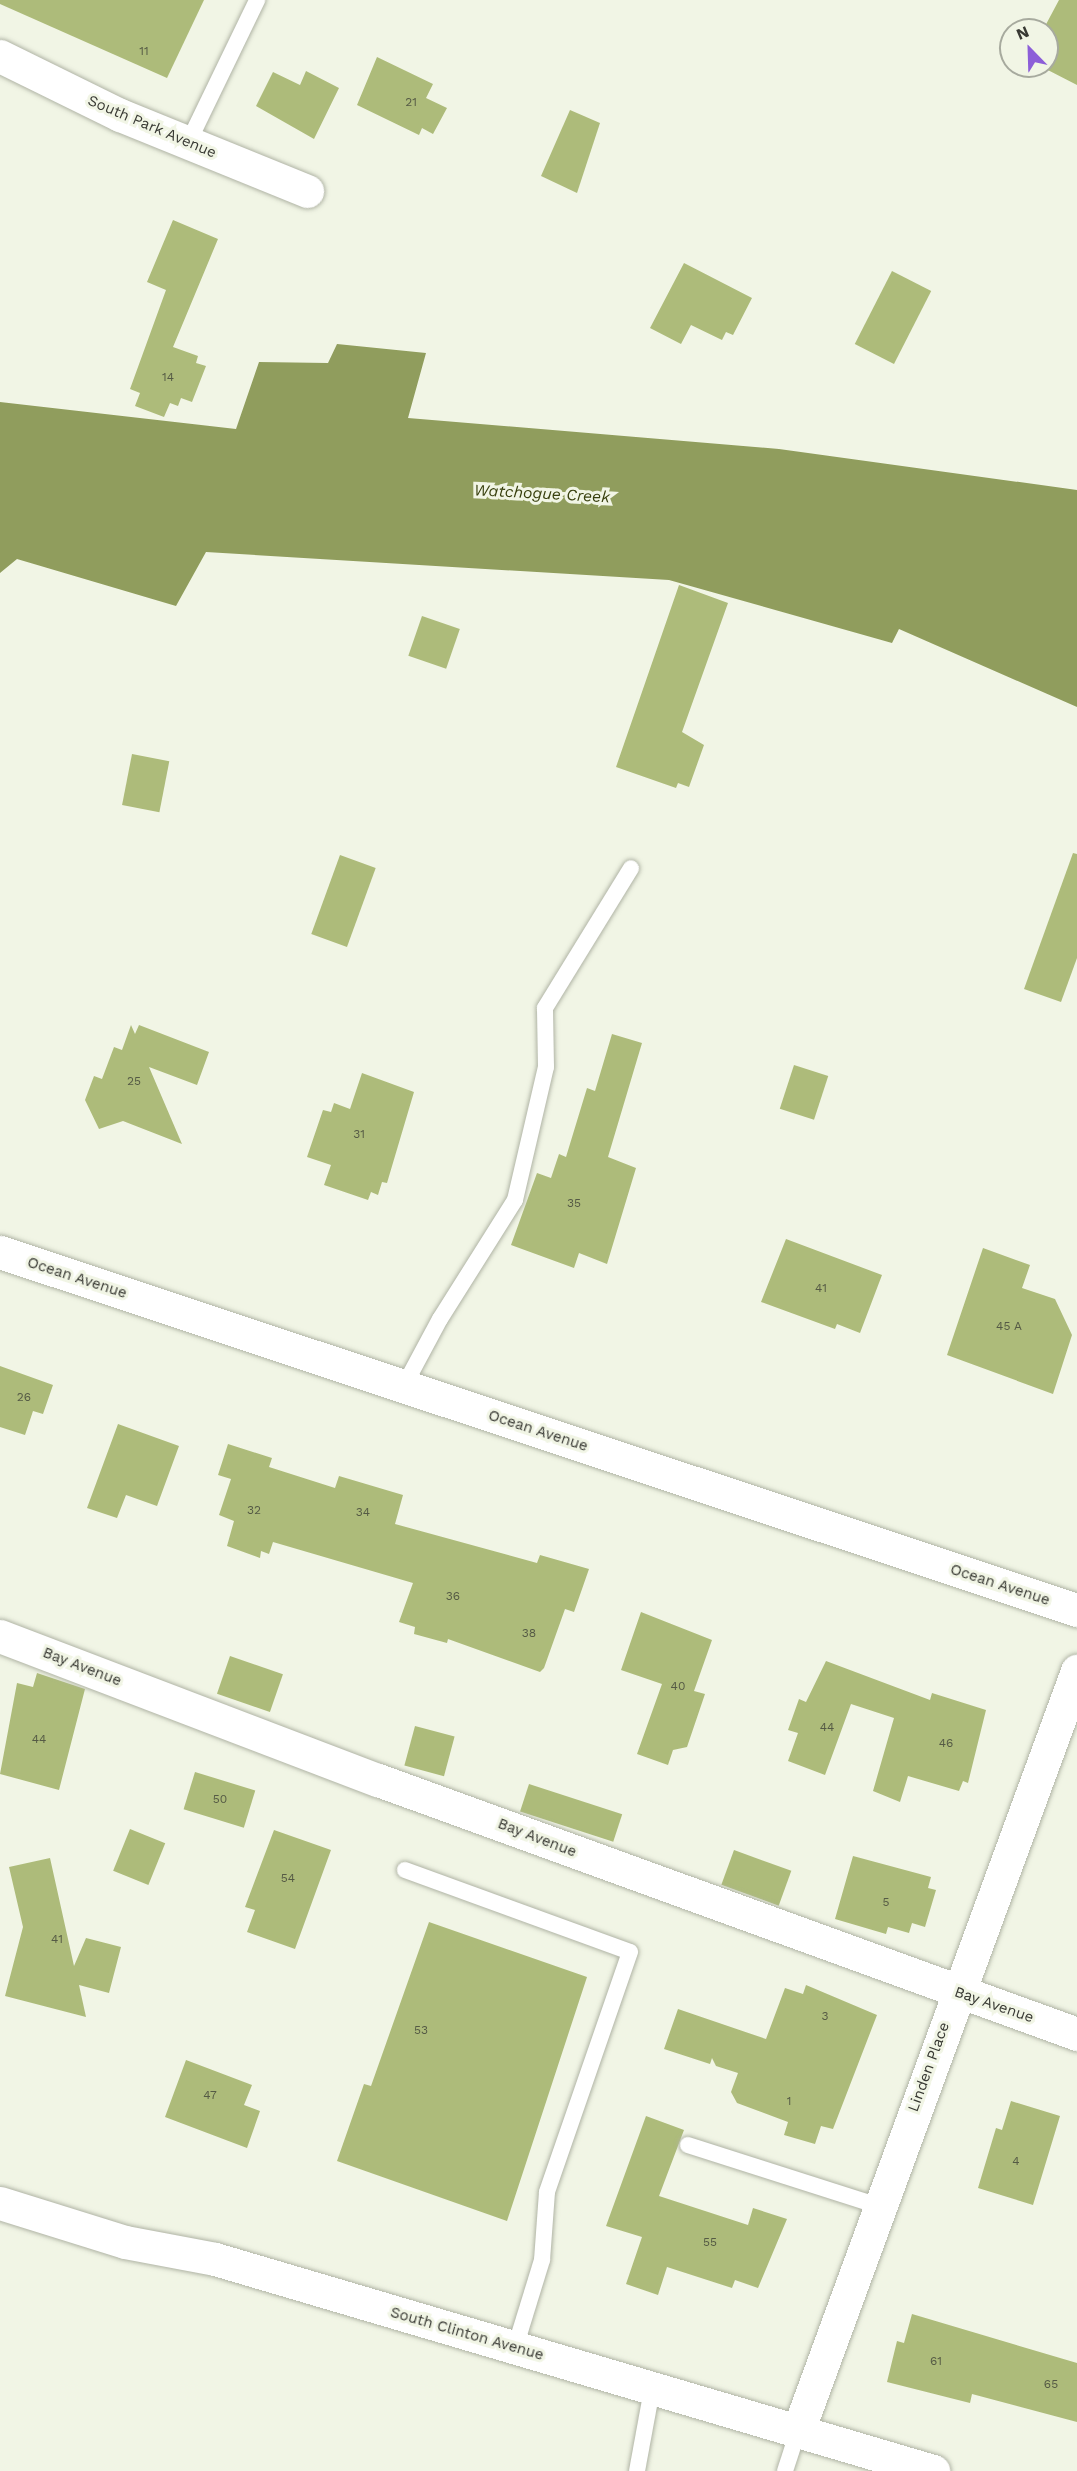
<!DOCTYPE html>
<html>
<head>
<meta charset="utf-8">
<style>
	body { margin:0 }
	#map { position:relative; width:1077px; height:2471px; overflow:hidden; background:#f1f5e5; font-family:"Work Sans",sans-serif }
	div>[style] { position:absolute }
	.water>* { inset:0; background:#909d5d }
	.building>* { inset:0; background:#adbb7a; transform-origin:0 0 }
	.roads { filter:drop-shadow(0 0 2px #b0b4a5) drop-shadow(0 0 2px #b0b4a5) }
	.service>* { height:16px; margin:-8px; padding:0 8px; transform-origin:8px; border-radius:8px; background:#fff }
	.minor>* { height:33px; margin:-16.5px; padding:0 16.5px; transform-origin:16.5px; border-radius:16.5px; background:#fff }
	span { translate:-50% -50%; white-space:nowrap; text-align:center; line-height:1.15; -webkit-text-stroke:6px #f1f5e5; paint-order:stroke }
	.number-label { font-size:12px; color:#555a45 }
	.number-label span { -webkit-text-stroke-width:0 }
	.street-label { font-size:15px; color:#383933 }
	.water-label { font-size:16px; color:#38400e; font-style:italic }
	.north { position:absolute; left:999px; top:18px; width:60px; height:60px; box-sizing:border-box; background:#f1f5e5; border:2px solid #a7aa9e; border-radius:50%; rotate:337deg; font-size:16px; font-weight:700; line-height:24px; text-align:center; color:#383933 }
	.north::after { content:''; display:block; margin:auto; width:21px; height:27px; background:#8c5ed8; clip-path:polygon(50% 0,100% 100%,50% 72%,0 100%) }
</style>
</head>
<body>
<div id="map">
	<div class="water">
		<div style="clip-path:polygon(337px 344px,426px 353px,408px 418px,779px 449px,1077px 490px,1077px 707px,899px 629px,892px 643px,669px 580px,206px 552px,176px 606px,17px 559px,0 573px,0 402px,236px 429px,259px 362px,328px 363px)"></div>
	</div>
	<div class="building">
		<div style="clip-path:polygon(0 0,204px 0,167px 78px,0 4px)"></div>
		<div style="clip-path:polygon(1059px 0,1077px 0,1077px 85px,1040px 66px,1047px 66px,1047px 30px,1043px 30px)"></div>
		<div style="clip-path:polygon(377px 57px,433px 84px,426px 98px,447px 108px,433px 134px,422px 128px,419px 135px,357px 105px)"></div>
		<div style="clip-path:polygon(306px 71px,339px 88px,314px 139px,256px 106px,273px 72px,300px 85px)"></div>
		<div style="clip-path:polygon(570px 110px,600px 123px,577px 193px,541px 176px)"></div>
		<div style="clip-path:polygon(173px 220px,218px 239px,173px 347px,198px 356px,196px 363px,206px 366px,192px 402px,181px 398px,178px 406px,170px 403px,164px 417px,135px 406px,140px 393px,130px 389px,166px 290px,147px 282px)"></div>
		<div style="clip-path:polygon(684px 263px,752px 298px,733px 335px,726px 332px,722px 340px,691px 325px,681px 344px,650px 328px)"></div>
		<div style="left:892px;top:271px;width:44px;height:82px;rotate:27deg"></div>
		<div style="clip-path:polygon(679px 585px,728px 603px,682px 732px,704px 745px,689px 787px,678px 783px,676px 788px,616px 767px)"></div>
		<div style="left:422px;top:616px;width:40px;height:42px;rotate:19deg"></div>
		<div style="left:132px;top:754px;width:38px;height:52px;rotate:11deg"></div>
		<div style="clip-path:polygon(1073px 853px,1077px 854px,1077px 958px,1061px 1002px,1024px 989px)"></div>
		<div style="left:340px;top:855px;width:38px;height:84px;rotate:20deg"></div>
		<div style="clip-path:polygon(131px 1025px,135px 1034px,139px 1025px,209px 1052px,197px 1085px,149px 1067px,182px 1144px,123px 1121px,99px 1129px,85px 1100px,94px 1076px,102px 1079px,114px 1047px,122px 1050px)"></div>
		<div style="clip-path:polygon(612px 1034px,642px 1043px,608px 1157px,636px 1168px,607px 1264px,579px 1253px,574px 1268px,511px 1245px,537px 1173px,551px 1178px,559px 1154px,566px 1157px,587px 1088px,595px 1091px)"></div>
		<div style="left:794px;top:1065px;width:36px;height:46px;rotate:18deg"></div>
		<div style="clip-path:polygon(362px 1073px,414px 1092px,387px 1183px,382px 1182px,378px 1195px,371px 1192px,368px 1200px,324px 1185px,331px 1165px,307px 1157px,323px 1110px,331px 1112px,334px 1103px,350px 1109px)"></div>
		<div style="clip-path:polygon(786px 1239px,882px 1275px,860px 1333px,837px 1324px,835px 1329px,761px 1302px)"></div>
		<div style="clip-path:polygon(983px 1248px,1030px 1265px,1022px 1288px,1055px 1299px,1072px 1335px,1053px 1394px,947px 1355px)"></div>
		<div style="clip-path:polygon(0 1366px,53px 1385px,43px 1414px,33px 1411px,25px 1435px,0 1427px)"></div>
		<div style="clip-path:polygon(118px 1424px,179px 1446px,157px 1506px,126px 1495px,117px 1518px,87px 1508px)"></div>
		<div style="clip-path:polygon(228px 1444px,272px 1458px,269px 1467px,335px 1488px,339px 1476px,403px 1495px,395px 1524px,537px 1563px,540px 1555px,589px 1569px,574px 1612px,565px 1609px,544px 1668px,540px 1672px,448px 1639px,447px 1643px,414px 1634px,415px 1627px,399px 1622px,413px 1583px,273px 1542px,269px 1554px,261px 1551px,260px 1558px,227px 1546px,234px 1521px,219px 1515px,231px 1479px,218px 1475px)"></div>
		<div style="clip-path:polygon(641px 1612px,712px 1640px,694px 1691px,705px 1694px,687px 1747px,673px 1750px,668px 1765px,637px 1754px,662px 1684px,621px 1670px)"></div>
		<div style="left:230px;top:1656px;width:56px;height:40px;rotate:19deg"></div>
		<div style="clip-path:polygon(826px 1661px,930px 1700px,932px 1693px,986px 1710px,968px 1783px,963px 1781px,959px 1791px,908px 1776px,900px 1802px,873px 1791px,894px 1718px,851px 1704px,825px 1775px,788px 1761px,798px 1733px,788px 1730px,799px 1699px,806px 1702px)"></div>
		<div style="clip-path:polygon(37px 1673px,85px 1689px,59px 1790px,0 1774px,17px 1683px,33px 1687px)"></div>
		<div style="left:415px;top:1726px;width:41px;height:41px;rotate:15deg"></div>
		<div style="left:195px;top:1772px;width:63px;height:39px;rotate:17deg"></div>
		<div style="left:529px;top:1784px;width:98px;height:29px;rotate:18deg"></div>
		<div style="left:130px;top:1829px;width:38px;height:45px;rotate:22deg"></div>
		<div style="clip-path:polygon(274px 1830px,331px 1850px,295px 1949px,247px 1932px,255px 1910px,245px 1907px)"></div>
		<div style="left:734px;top:1850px;width:61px;height:37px;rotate:20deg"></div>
		<div style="clip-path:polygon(853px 1856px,931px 1877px,928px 1888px,936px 1890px,925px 1927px,912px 1923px,909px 1933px,888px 1927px,886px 1934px,835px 1919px)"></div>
		<div style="clip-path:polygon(50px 1858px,74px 1966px,86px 1938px,121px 1947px,109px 1993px,79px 1985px,86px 2017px,5px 1996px,23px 1927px,9px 1867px)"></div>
		<div style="clip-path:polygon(429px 1922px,587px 1977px,507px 2221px,337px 2161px,364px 2084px,371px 2086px)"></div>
		<div style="clip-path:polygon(806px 1985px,877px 2015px,833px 2129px,821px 2126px,815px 2144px,784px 2135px,788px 2122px,737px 2103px,731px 2092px,738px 2073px,716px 2066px,712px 2058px,710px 2064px,664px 2049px,678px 2009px,766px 2039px,785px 1988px,803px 1994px)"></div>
		<div style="clip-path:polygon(186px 2060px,252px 2085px,244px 2105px,260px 2111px,247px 2148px,165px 2117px)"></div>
		<div style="clip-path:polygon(1011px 2101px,1060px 2116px,1033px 2205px,978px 2188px,996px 2128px,1002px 2130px)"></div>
		<div style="clip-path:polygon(646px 2116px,684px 2130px,659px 2196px,748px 2225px,753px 2208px,787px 2219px,758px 2288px,735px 2280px,732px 2288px,667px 2267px,658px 2295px,626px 2284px,642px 2237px,606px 2226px)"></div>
		<div style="clip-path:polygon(912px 2314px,1077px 2363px,1077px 2422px,972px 2394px,970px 2403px,887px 2382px,897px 2341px,904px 2343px)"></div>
	</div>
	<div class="roads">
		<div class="service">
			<div style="left:188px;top:143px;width:159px;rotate:-64.2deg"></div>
			<div style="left:404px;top:1386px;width:76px;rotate:-61.8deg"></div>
			<div style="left:440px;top:1319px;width:141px;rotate:-57.8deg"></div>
			<div style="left:515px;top:1200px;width:137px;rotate:-76.9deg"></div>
			<div style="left:546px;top:1067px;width:59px;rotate:-91deg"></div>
			<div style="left:545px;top:1008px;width:164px;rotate:-58.4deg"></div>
			<div style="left:405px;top:1870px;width:239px;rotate:20deg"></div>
			<div style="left:630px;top:1952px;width:254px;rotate:109.1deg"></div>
			<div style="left:547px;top:2192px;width:68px;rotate:94.2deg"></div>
			<div style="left:542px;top:2260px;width:92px;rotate:107.1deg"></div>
			<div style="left:688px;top:2145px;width:201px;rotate:17.7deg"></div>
			<div style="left:637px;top:2471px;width:83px;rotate:-79.6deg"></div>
			<div style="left:785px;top:2471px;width:42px;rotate:-72deg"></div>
		</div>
		<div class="minor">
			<div style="left:0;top:56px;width:134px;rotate:26.2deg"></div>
			<div style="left:120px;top:115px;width:202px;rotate:22.1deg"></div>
			<div style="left:0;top:1252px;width:1135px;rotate:18.39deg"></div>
			<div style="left:0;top:1636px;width:404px;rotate:20.9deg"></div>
			<div style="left:378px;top:1780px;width:744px;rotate:19.97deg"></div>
			<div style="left:0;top:2203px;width:131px;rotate:17.3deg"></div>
			<div style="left:125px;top:2242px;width:92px;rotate:10.7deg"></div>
			<div style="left:215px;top:2259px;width:749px;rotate:16.45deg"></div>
			<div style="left:798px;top:2431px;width:810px;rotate:-69.84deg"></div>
		</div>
	</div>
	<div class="number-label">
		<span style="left:144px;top:52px">11</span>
		<span style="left:411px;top:103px">21</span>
		<span style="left:168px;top:378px">14</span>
		<span style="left:134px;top:1082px">25</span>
		<span style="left:359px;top:1135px">31</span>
		<span style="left:574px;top:1204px">35</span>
		<span style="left:821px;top:1289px">41</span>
		<span style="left:1009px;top:1327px">45 A</span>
		<span style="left:24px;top:1398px">26</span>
		<span style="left:254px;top:1511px">32</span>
		<span style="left:363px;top:1513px">34</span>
		<span style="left:453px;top:1597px">36</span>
		<span style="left:529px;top:1634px">38</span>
		<span style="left:678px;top:1687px">40</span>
		<span style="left:827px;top:1728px">44</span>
		<span style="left:39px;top:1740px">44</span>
		<span style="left:946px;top:1744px">46</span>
		<span style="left:220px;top:1800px">50</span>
		<span style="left:288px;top:1879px">54</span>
		<span style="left:886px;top:1903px">5</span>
		<span style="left:57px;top:1940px">41</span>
		<span style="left:825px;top:2017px">3</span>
		<span style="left:421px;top:2031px">53</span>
		<span style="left:210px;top:2096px">47</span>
		<span style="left:789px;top:2102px">1</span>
		<span style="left:1016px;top:2162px">4</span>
		<span style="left:710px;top:2243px">55</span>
		<span style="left:936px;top:2362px">61</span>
		<span style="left:1051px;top:2385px">65</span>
	</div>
	<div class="street-label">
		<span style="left:152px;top:127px;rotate:23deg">South Park Avenue</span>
		<span style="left:77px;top:1278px;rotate:18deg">Ocean Avenue</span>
		<span style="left:538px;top:1431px;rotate:18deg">Ocean Avenue</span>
		<span style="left:1000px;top:1585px;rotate:18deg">Ocean Avenue</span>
		<span style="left:82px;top:1667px;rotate:21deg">Bay Avenue</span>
		<span style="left:537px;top:1838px;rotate:21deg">Bay Avenue</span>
		<span style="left:994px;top:2005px;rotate:19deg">Bay Avenue</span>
		<span style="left:929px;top:2067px;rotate:-70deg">Linden Place</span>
		<span style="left:467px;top:2334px;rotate:16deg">South Clinton Avenue</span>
	</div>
	<div class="water-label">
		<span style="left:542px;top:494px;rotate:3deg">Watchogue Creek</span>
	</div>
	<div class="north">N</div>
</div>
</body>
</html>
